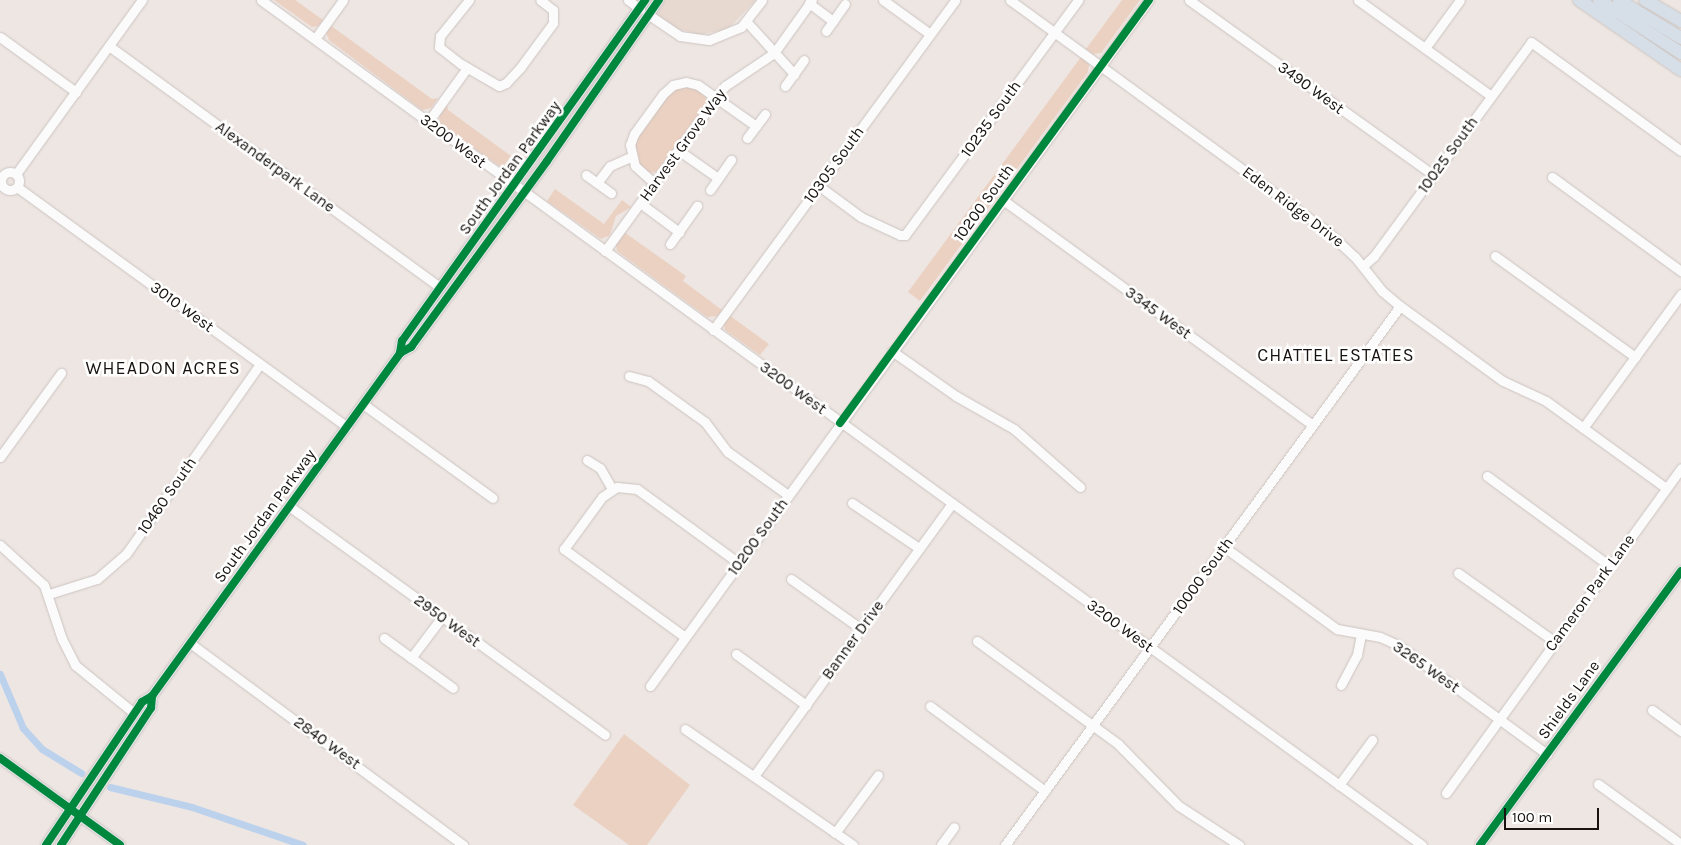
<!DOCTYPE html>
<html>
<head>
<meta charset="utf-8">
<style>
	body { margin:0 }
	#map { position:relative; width:1681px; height:845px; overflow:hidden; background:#eee6e2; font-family:Karla,sans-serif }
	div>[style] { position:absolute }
	.built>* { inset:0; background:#e7d8d0 }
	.green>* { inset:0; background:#ebd1c2 }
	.canal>* { height:7px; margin:-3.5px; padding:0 3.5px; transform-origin:3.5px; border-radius:3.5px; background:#bcd2ec }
	.roads { filter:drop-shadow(0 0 1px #cbc4c1) drop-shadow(0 0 1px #cbc4c1) }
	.minor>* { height:9px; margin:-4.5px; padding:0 4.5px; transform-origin:4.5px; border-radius:4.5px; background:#fcfbfb }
	.minor>.ring { margin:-4.5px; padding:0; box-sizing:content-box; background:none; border:9px solid #fcfbfb; border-radius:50% }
	.major>* { height:10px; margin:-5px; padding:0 5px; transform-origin:5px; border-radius:5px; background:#e6eaef }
	.highway>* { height:12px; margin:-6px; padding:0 6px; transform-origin:6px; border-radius:6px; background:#d6dee8 }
	.cycleway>* { height:8px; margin:-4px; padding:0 4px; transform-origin:4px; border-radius:4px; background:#00873e }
	span { translate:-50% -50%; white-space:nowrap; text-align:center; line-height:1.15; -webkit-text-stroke:5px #fff; paint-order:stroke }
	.street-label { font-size:16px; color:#181310 }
	.neighbourhood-label { font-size:18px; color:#181310; letter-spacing:1px }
	.scale { position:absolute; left:1504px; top:808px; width:95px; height:22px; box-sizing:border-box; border:2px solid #181310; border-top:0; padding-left:6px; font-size:15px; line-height:18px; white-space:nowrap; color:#181310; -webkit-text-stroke:4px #fff; paint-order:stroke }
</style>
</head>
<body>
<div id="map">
	<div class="built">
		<div style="clip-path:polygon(637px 0,756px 0,728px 29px,698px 35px,676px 28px)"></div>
	</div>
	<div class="green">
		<div style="clip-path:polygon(274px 0,295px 0,323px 20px,318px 26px,312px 27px)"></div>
		<div style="clip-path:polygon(1122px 0,1140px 0,1101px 53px,1093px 54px,1086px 49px)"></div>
		<div style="clip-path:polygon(330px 25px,432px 99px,438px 98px,431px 108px,422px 110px,329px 40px,326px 32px)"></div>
		<div style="clip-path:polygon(1081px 57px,1089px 64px,1088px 72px,920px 301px,908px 292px)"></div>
		<div style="clip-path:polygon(687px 86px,695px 88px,709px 100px,656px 172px,649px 173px,636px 161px,635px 140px,668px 95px,678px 87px)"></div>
		<div style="clip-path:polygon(447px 105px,448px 110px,511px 156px,502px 168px,439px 123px,440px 115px)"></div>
		<div style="clip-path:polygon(555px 189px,604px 224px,622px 200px,631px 207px,616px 216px,610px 235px,601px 239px,547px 201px)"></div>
		<div style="clip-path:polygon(624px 232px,686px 276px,683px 281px,722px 310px,717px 316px,707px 317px,617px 251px,616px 244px)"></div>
		<div style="clip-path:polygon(729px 315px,769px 344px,760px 355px,725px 330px,724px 323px)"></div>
		<div style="clip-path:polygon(624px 734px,690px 785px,647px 845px,629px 845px,573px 805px)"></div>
	</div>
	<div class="canal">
		<div style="left:0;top:674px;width:59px;rotate:66.9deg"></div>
		<div style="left:23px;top:728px;width:28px;rotate:48deg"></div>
		<div style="left:42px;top:749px;width:46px;rotate:31.6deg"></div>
		<div style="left:110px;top:787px;width:84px;rotate:13.7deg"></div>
		<div style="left:192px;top:807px;width:117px;rotate:18.9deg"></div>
	</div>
	<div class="roads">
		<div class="minor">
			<div style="left:261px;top:0;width:1436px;rotate:36.05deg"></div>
			<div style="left:469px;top:0;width:46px;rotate:128.9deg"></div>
			<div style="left:440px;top:36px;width:11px;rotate:95deg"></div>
			<div style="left:439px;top:47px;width:28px;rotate:38deg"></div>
			<div style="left:461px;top:64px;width:44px;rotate:30.1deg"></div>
			<div style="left:499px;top:86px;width:8px;rotate:-23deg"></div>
			<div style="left:506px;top:83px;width:21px;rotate:-47deg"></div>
			<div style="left:520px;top:68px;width:56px;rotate:-53.7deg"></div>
			<div style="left:553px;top:23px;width:13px;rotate:-90deg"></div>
			<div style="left:553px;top:10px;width:16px;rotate:-142deg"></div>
			<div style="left:628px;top:0;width:15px;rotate:37deg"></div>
			<div style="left:883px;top:0;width:58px;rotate:35.9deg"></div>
			<div style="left:1010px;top:0;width:394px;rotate:36.1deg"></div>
			<div style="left:1328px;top:232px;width:37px;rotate:43deg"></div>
			<div style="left:1355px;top:257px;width:43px;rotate:51.5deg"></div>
			<div style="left:1382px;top:291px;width:23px;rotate:40deg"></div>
			<div style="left:1400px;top:306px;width:127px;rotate:36.1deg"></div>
			<div style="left:1503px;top:381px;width:47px;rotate:24.9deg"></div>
			<div style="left:1546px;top:401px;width:148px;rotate:35.9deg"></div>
			<div style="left:1189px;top:0;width:300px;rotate:35.6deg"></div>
			<div style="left:1358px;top:0;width:164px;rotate:35.8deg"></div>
			<div style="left:809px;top:3px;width:30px;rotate:37deg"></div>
			<div style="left:649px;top:15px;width:37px;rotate:34deg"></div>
			<div style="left:680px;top:36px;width:29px;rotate:8deg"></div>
			<div style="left:709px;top:40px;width:35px;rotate:-22deg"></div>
			<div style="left:741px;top:27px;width:34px;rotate:-52deg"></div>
			<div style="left:746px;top:21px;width:72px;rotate:47.8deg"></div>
			<div style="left:826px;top:31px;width:33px;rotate:-55deg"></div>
			<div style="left:0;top:37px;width:94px;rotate:35.9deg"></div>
			<div style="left:315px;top:39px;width:48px;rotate:-54.3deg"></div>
			<div style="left:109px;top:46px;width:409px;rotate:36.1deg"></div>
			<div style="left:1425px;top:48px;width:59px;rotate:-53.9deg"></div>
			<div style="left:785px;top:86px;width:32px;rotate:-54deg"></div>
			<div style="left:428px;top:122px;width:67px;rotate:-54.2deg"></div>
			<div style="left:747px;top:138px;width:30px;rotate:-53deg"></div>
			<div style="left:678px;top:150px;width:49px;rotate:35deg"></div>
			<div class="ring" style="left:1px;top:172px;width:9px;height:9px"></div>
			<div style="left:16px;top:174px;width:215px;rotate:-54.1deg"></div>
			<div style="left:586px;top:175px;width:31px;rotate:36deg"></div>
			<div style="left:1552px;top:177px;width:160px;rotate:36.1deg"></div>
			<div style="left:597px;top:183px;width:21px;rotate:-53deg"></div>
			<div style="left:610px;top:166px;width:22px;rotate:-24deg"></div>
			<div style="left:654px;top:183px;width:25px;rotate:-138deg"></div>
			<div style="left:635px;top:166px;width:22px;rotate:-103deg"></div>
			<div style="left:630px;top:145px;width:12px;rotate:-70deg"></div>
			<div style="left:634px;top:134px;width:49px;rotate:-54.1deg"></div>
			<div style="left:663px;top:94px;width:13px;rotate:-42deg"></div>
			<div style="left:673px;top:85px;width:13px;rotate:-13deg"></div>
			<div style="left:686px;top:82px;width:12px;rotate:14deg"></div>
			<div style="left:698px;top:85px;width:71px;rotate:35.3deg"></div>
			<div style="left:819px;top:186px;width:52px;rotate:36.4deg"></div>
			<div style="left:861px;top:217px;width:43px;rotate:24.8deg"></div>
			<div style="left:900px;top:235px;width:5px"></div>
			<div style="left:905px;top:235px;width:292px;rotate:-53.6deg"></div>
			<div style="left:17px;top:187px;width:408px;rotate:36deg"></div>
			<div style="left:710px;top:190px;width:37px;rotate:-55deg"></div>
			<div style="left:1003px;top:200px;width:383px;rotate:36deg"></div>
			<div style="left:640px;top:203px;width:49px;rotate:36.6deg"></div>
			<div style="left:670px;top:244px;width:47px;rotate:-54.6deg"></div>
			<div style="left:605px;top:251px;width:204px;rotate:-54deg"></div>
			<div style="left:725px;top:86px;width:59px;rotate:-34deg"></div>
			<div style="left:774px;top:53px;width:65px;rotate:-54.4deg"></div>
			<div style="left:1495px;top:256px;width:173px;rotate:35.8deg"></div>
			<div style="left:1363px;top:266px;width:15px;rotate:-42deg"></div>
			<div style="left:1374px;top:256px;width:265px;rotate:-53.7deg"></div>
			<div style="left:1531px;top:42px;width:185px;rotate:36deg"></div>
			<div style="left:713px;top:330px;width:409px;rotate:-53.7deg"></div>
			<div style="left:892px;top:351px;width:78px;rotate:35.1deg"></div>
			<div style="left:956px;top:396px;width:67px;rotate:29.6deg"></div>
			<div style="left:1014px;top:429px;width:88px;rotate:41.3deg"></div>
			<div style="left:629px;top:376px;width:20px;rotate:15deg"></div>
			<div style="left:648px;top:381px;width:70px;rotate:35.7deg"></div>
			<div style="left:705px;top:422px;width:38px;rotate:53deg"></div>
			<div style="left:728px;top:452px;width:74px;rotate:35.6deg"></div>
			<div style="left:363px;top:404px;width:160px;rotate:35.9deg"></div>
			<div style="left:1583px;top:428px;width:166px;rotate:-53.8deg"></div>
			<div style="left:0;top:457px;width:104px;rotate:-54deg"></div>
			<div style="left:587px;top:460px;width:15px;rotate:32deg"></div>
			<div style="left:600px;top:468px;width:24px;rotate:60deg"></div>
			<div style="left:1487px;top:476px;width:152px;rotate:36.2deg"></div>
			<div style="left:852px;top:503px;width:81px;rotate:33.9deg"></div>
			<div style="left:289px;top:506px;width:390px;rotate:35.9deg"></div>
			<div style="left:0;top:545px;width:59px;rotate:42.3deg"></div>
			<div style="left:44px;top:585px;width:57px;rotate:71.6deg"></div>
			<div style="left:62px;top:639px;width:29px;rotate:63deg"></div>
			<div style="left:75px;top:665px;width:76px;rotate:39.1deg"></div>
			<div style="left:1224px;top:547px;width:140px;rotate:36deg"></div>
			<div style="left:1337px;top:629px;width:44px;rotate:10.5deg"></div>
			<div style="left:1380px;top:637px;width:20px;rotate:24deg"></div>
			<div style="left:1398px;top:645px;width:185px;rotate:36.2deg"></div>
			<div style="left:1458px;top:573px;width:119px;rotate:35.4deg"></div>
			<div style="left:791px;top:579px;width:86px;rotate:35.5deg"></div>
			<div style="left:49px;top:594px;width:50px;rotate:-17.4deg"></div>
			<div style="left:97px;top:579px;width:38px;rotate:-41deg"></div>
			<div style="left:126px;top:554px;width:232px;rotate:-54.8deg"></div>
			<div style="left:685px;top:637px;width:150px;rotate:-144deg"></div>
			<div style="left:564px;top:549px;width:64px;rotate:-53.8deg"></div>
			<div style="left:602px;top:497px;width:18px;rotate:-34deg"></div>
			<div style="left:617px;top:487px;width:20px;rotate:6deg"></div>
			<div style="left:637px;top:489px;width:126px;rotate:36deg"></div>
			<div style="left:384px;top:638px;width:85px;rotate:35.9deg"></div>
			<div style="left:977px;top:641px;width:175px;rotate:36.1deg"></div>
			<div style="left:1118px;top:744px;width:87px;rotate:45.5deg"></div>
			<div style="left:1179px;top:806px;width:72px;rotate:33deg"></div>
			<div style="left:190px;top:643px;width:340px;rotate:36.5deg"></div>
			<div style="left:736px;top:654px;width:87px;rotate:36.1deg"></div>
			<div style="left:411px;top:658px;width:51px;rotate:-52.9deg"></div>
			<div style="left:1341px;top:685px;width:34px;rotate:-62deg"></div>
			<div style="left:1357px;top:655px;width:20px;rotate:-79deg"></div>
			<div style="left:650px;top:686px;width:848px;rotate:-53.97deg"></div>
			<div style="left:930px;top:706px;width:143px;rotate:36.5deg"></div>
			<div style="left:1652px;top:710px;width:36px;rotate:36deg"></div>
			<div style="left:685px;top:729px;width:204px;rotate:34.6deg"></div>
			<div style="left:754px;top:776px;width:337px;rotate:-54deg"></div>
			<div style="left:1598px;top:784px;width:102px;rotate:35.9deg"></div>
			<div style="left:1339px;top:785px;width:56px;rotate:-53.7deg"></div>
			<div style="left:1446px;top:793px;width:401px;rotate:-54.1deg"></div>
			<div style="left:835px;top:833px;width:72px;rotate:-53.4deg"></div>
			<div style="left:941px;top:845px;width:22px;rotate:-54deg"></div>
			<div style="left:1005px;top:845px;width:668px;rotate:-53.76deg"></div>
		</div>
		<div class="major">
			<div style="left:400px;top:353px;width:12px;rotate:-81deg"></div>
			<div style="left:402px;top:341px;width:419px;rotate:-54.5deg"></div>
			<div style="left:0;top:758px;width:148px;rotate:35.9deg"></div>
			<div style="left:46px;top:845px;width:172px;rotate:-56.1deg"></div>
			<div style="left:142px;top:702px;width:12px;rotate:-31deg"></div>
			<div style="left:152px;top:696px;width:423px;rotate:-54.1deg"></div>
			<div style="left:400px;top:353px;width:13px;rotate:-29deg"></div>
			<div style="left:411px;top:347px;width:230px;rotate:-53.8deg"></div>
			<div style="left:547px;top:161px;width:196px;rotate:-55.2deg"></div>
			<div style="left:61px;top:845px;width:164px;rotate:-56.7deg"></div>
			<div style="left:151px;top:708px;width:12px;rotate:-85deg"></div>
			<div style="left:1480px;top:845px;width:340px;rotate:-53.7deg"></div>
		</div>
		<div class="highway">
			<div style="left:1579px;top:0;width:124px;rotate:34.5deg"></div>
			<div style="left:1599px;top:0;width:98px;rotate:32.9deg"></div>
			<div style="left:1619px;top:0;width:73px;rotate:31.5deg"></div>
			<div style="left:1645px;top:0;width:42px;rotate:30.3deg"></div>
		</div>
	</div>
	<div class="cycleway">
		<div style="left:400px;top:353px;width:12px;rotate:-81deg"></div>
		<div style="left:402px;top:341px;width:419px;rotate:-54.5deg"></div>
		<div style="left:840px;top:423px;width:524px;rotate:-53.85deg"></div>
		<div style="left:0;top:758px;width:148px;rotate:35.9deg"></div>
		<div style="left:46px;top:845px;width:172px;rotate:-56.1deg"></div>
		<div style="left:142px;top:702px;width:12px;rotate:-31deg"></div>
		<div style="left:152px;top:696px;width:423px;rotate:-54.1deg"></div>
		<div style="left:400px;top:353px;width:13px;rotate:-29deg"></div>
		<div style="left:411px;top:347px;width:230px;rotate:-53.8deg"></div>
		<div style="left:547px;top:161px;width:196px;rotate:-55.2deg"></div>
		<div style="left:61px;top:845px;width:164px;rotate:-56.7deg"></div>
		<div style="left:151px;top:708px;width:12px;rotate:-85deg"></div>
		<div style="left:1480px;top:845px;width:340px;rotate:-53.7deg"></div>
	</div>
	<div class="street-label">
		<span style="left:1311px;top:88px;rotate:36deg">3490 West</span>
		<span style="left:991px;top:119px;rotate:-54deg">10235 South</span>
		<span style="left:453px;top:141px;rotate:37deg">3200 West</span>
		<span style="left:683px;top:145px;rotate:-54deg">Harvest Grove Way</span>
		<span style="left:1448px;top:155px;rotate:-54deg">10025 South</span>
		<span style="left:834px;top:165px;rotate:-54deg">10305 South</span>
		<span style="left:275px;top:167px;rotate:36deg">Alexanderpark Lane</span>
		<span style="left:510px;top:168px;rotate:-54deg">South Jordan Parkway</span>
		<span style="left:984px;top:203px;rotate:-54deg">10200 South</span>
		<span style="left:1293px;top:207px;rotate:37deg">Eden Ridge Drive</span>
		<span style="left:182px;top:307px;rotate:36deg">3010 West</span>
		<span style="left:1158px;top:313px;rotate:36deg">3345 West</span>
		<span style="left:793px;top:388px;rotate:36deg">3200 West</span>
		<span style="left:167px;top:496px;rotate:-55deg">10460 South</span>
		<span style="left:265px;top:516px;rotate:-54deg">South Jordan Parkway</span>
		<span style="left:758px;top:537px;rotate:-54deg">10200 South</span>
		<span style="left:1203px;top:576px;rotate:-54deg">10000 South</span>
		<span style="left:1590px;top:593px;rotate:-54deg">Cameron Park Lane</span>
		<span style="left:447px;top:621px;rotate:36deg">2950 West</span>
		<span style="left:1120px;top:626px;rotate:36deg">3200 West</span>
		<span style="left:853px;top:640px;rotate:-54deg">Banner Drive</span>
		<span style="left:1426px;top:667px;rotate:35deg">3265 West</span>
		<span style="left:1569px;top:700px;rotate:-54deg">Shields Lane</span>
		<span style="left:327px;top:743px;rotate:36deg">2840 West</span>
	</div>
	<div class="neighbourhood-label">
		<span style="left:1336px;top:355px">CHATTEL ESTATES</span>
		<span style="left:163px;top:368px">WHEADON ACRES</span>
	</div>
	<div class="scale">100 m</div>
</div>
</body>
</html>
